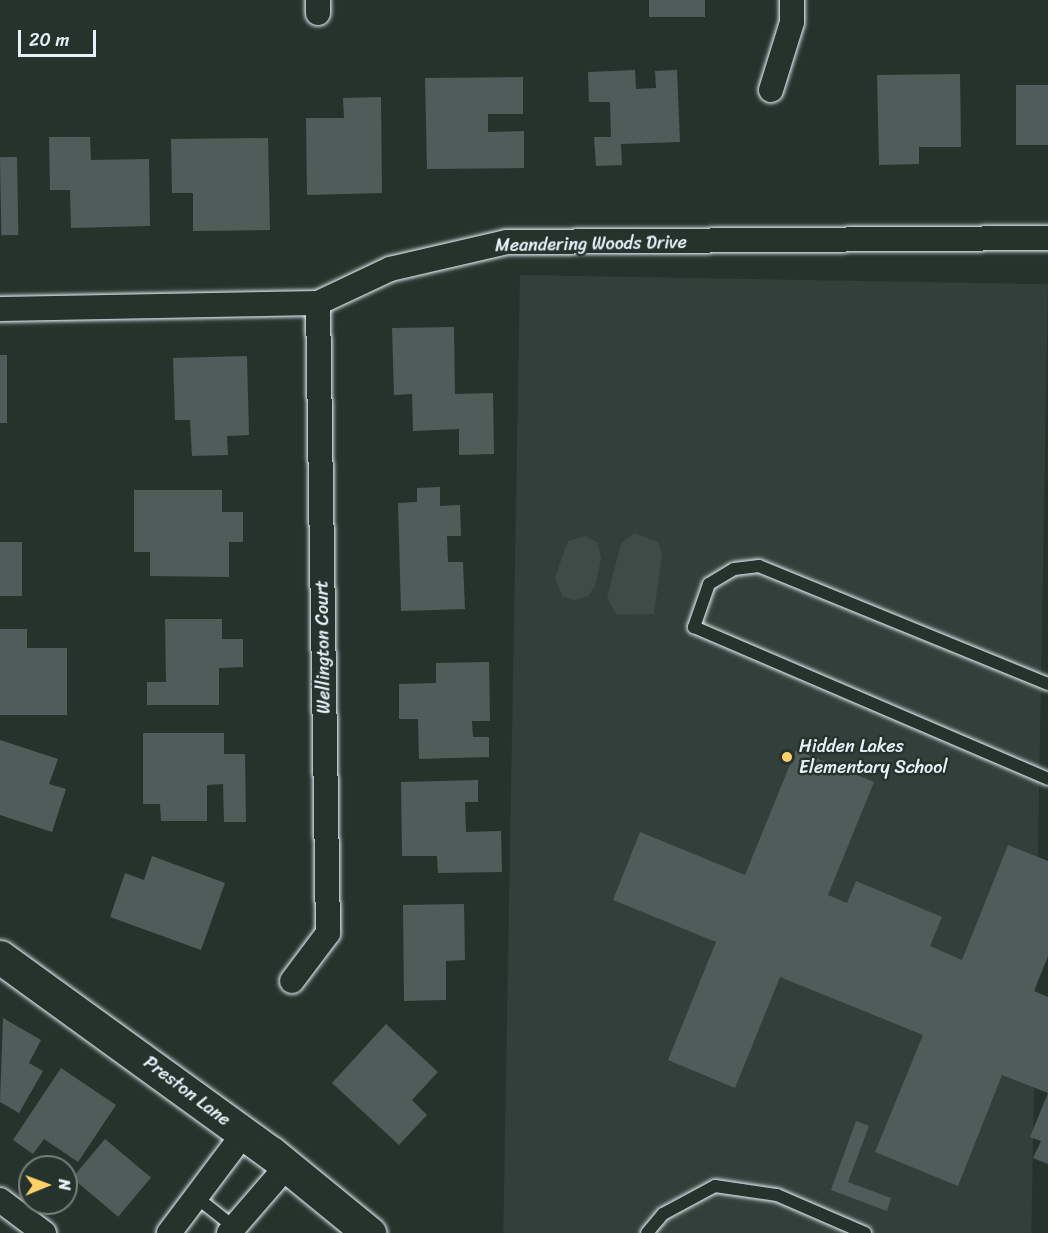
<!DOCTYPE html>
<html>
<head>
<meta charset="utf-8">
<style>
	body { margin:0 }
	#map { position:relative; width:1048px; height:1233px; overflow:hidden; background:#26332d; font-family:Sriracha,sans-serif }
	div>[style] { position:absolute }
	.built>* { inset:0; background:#333f3a; transform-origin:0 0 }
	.green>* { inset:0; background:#3e4b47 }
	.building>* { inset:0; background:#505c59; transform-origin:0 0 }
	.roads { filter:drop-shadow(0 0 2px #e8f1f8) drop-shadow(0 0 2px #e8f1f8) }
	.lane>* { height:12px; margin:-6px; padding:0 6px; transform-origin:6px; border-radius:6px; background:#26332d }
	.street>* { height:24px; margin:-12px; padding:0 12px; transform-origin:12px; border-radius:12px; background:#26332d }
	.secondary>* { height:33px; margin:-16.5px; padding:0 16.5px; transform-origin:16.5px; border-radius:16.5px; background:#26332d }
	.dots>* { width:16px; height:16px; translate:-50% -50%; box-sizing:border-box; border:3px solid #26332d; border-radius:50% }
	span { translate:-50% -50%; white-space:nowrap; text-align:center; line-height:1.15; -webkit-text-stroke:5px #26332d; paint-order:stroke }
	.street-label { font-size:18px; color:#e8f1f8 }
	.poi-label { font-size:18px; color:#e8f1f8 }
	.left { translate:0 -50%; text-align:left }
	.north { position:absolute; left:18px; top:1155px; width:60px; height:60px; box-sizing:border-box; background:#26332d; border:2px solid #747f7e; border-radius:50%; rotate:89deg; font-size:16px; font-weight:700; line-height:24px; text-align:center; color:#e8f1f8 }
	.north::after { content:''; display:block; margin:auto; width:21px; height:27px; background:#ffd166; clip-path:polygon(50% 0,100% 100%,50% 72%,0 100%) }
	.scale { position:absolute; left:18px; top:30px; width:78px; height:27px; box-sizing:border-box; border:3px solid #e8f1f8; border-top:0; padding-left:8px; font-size:18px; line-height:21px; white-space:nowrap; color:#e8f1f8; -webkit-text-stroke:4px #26332d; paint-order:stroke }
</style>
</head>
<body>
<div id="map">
	<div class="built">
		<div style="left:520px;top:275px;width:528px;height:958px;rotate:1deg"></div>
	</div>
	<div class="green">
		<div style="clip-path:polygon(634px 533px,658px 542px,662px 554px,654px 614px,617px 615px,607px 598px,621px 544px)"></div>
		<div style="clip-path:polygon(586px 536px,598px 543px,601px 559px,595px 586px,588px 596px,574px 600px,562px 596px,555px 577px,568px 541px)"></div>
	</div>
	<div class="building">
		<div style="left:649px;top:0;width:56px;height:17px"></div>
		<div style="clip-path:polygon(635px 70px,636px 89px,656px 88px,655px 71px,677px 70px,680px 142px,621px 144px,622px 165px,596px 166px,594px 137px,611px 137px,610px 102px,589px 102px,588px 72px)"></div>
		<div style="clip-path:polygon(960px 74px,961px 147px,919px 147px,919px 164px,879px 165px,877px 75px)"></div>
		<div style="clip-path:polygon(523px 77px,523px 114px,488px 114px,488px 132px,524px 131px,524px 168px,427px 169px,425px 78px)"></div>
		<div style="left:1048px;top:85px;width:60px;height:32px;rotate:90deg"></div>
		<div style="clip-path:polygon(381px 97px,382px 193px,307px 195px,306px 118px,344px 118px,343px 98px)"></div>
		<div style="clip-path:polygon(49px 137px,90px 137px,91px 160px,149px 159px,150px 226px,71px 228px,70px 190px,50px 190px)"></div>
		<div style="clip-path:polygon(268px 138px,270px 230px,193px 231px,193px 193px,172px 193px,171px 139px)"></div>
		<div style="left:17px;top:157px;width:78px;height:17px;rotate:89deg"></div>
		<div style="clip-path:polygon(454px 327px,455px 394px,493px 393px,494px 454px,459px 455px,459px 429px,413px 431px,412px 394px,394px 395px,392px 328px)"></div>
		<div style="left:0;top:355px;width:7px;height:68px"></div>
		<div style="clip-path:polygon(247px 356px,249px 435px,227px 436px,228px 455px,192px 456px,190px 420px,175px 420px,173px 358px)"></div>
		<div style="clip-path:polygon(440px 487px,440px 506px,460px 505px,461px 536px,447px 536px,448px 562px,463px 562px,465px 609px,401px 611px,398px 503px,417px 502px,417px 488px)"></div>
		<div style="clip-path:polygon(134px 490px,222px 490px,222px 512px,243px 512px,243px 542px,229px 542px,229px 577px,150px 576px,150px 552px,134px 552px)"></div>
		<div style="left:0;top:542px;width:22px;height:54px"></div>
		<div style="clip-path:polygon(165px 619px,222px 619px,222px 639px,243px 639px,243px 667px,219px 668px,219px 705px,147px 705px,147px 682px,166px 682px)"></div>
		<div style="clip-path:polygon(0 629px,27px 629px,27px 648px,67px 648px,67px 715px,0 715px)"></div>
		<div style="clip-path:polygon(489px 662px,490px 721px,472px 721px,473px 737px,489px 737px,489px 757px,419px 759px,418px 719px,399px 719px,399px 684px,436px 683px,436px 663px)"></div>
		<div style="clip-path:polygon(143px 733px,224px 733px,224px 754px,245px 754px,246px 822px,224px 822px,223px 784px,207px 785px,207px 821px,161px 821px,160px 804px,143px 804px)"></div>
		<div style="clip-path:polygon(0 740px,58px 759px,49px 784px,66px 789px,52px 832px,0 815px)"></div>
		<div style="clip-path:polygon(796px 750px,874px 782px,828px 895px,847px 903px,856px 881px,942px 917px,930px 946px,962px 960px,1008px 845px,1048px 861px,1048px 956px,1034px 991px,1048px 997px,1048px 1164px,1033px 1158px,1041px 1141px,1030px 1137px,1048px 1093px,1002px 1075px,958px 1186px,875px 1152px,923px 1035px,780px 977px,735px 1088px,668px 1060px,716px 942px,613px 900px,640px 832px,745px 875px)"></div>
		<div style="clip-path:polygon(478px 780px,478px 802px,465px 802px,466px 832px,501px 831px,502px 872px,438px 873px,437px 856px,402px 856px,401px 782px)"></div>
		<div style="clip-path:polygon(152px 856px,225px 883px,201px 950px,110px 917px,125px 873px,144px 880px)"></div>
		<div style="clip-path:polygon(464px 904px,465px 960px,446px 961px,446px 1000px,404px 1001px,403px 905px)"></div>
		<div style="clip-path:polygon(3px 1018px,41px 1040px,29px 1063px,43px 1071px,19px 1113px,0 1102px)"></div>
		<div style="clip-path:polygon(386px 1024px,438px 1072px,412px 1100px,427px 1115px,399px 1145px,332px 1083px)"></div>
		<div style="clip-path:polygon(61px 1068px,116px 1105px,78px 1162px,44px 1139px,33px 1154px,13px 1140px)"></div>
		<div style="clip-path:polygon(856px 1121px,869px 1126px,848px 1182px,891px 1198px,887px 1211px,831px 1190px)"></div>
		<div style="left:105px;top:1139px;width:60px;height:51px;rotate:40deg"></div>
	</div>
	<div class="roads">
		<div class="lane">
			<div style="left:1048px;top:684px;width:312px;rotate:-157.8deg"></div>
			<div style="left:759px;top:566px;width:25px;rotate:173deg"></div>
			<div style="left:734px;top:569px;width:29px;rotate:149deg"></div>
			<div style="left:709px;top:584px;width:46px;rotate:109.2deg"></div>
			<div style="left:694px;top:627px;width:385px;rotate:23.2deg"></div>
			<div style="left:196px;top:1197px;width:48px;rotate:38.3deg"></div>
			<div style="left:647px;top:1233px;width:25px;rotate:-50deg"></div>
			<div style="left:663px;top:1214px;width:59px;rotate:-28.3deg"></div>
			<div style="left:715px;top:1186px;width:63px;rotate:8.3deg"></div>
			<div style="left:777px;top:1195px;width:96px;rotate:23.4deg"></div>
		</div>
		<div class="street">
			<div style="left:318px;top:0;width:13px;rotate:90deg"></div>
			<div style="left:771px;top:90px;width:71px;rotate:-72.8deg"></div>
			<div style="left:792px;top:22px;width:22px;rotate:-90deg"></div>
			<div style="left:0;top:309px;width:318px;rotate:-1.1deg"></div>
			<div style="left:318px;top:303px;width:80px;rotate:-25.3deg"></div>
			<div style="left:390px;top:269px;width:120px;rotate:-13deg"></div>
			<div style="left:507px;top:242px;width:541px;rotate:-0.42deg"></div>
			<div style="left:292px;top:981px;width:60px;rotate:-53.1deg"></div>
			<div style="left:328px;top:933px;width:630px;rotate:-90.91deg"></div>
			<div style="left:0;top:1200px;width:55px;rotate:36.9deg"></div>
			<div style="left:169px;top:1233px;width:125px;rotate:-53.1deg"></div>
			<div style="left:229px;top:1233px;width:89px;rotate:-49.1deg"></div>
		</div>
		<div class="secondary">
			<div style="left:0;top:957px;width:334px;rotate:35.9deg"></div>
			<div style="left:271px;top:1153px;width:127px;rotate:39.2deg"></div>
		</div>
	</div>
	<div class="dots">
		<div style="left:787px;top:757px;background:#ffd166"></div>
	</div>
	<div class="street-label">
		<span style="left:591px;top:244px;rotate:-1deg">Meandering Woods Drive</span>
		<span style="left:323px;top:647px;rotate:-91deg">Wellington Court</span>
		<span style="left:187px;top:1091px;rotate:37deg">Preston Lane</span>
	</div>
	<div class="poi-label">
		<span class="left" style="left:799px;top:757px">Hidden Lakes<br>Elementary School</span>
	</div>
	<div class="north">N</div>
	<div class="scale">20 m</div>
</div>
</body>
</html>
